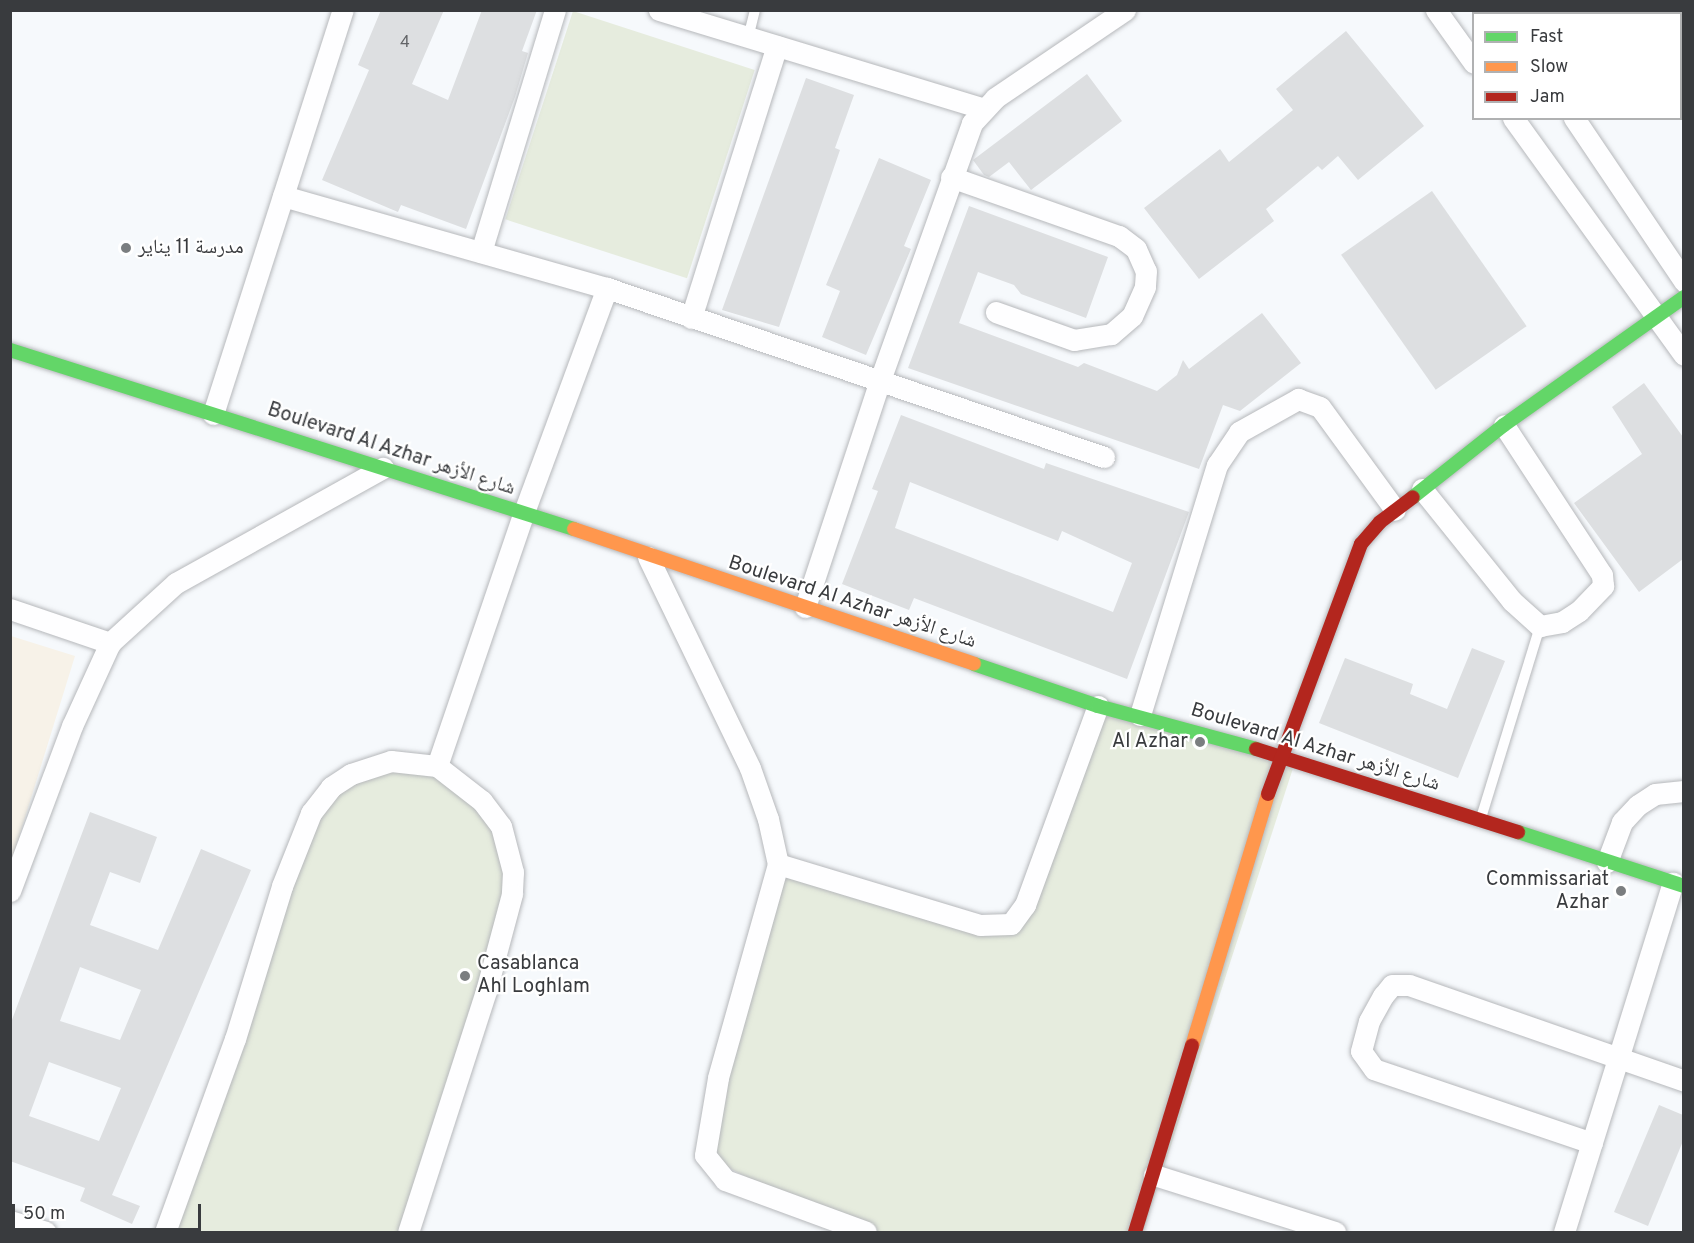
<!DOCTYPE html>
<html>
<head>
<meta charset="utf-8">
<style>
	body { margin:0 }
	#map { position:relative; width:1694px; height:1243px; overflow:hidden; background:#f6f9fc; font-family:Overpass,"Noto Naskh Arabic",sans-serif }
	div>[style] { position:absolute }
	.education>* { inset:0; background:#f7f2e8 }
	.green>* { inset:0; background:#e6ecde; transform-origin:0 0 }
	.building>* { inset:0; background:#dddfe1; transform-origin:0 0 }
	.roads { filter:drop-shadow(0 0 2px #b6b8bb) drop-shadow(0 0 2px #b6b8bb) }
	.lane>* { height:10px; margin:-5px; padding:0 5px; transform-origin:5px; border-radius:5px; background:#fefeff }
	.street>* { height:21px; margin:-10.5px; padding:0 10.5px; transform-origin:10.5px; border-radius:10.5px; background:#fefeff }
	.fast>* { height:14px; margin:-7px; padding:0 7px; transform-origin:7px; border-radius:7px; background:#63d668 }
	.slow>* { height:14px; margin:-7px; padding:0 7px; transform-origin:7px; border-radius:7px; background:#ff974d }
	.jam>* { height:14px; margin:-7px; padding:0 7px; transform-origin:7px; border-radius:7px; background:#b3261e }
	.dots>* { width:16px; height:16px; translate:-50% -50%; box-sizing:border-box; border:3px solid #fff; border-radius:50% }
	span { translate:-50% -50%; white-space:nowrap; text-align:center; line-height:1.15; -webkit-text-stroke:4.5px #fff; paint-order:stroke }
	.number-label { font-size:16px; color:#626467 }
	.number-label span { -webkit-text-stroke-width:0 }
	.poi-label { font-size:20px; color:#393b3e }
	.left { translate:0 -50%; text-align:left }
	.right { translate:-100% -50%; text-align:right }
	.street-label { font-size:20px; color:#393b3e }
	.frame { position:absolute; inset:0; border:12px solid #393b3e; pointer-events:none }
	.legend { position:absolute; left:1472px; top:12px; width:210px; height:108px; box-sizing:border-box; background:#fff; border:2px solid #b0b1b2; margin:0; padding:8px 10px; list-style:none; font-size:18px; color:#393b3e }
	.legend li { display:flex; align-items:center; gap:12px; height:30px }
	.legend b { width:30px; border:2px solid #b0b1b2 }
	.scale { position:absolute; left:12px; top:1204px; width:189px; height:27px; box-sizing:border-box; border:3px solid #393b3e; border-top:0; padding-left:8px; font-size:18px; line-height:21px; white-space:nowrap; color:#393b3e; -webkit-text-stroke:4px #fff; paint-order:stroke }
</style>
</head>
<body>
<div id="map">
	<div class="education">
		<div style="clip-path:polygon(11px 636px,75px 656px,11px 863px)"></div>
	</div>
	<div class="green">
		<div style="left:573px;top:11px;width:191px;height:219px;rotate:18deg"></div>
		<div style="clip-path:polygon(1106px 700px,1295px 762px,1143px 1232px,848px 1232px,705px 1155px,778px 864px,1022px 928px)"></div>
		<div style="clip-path:polygon(441px 763px,490px 802px,511px 865px,502px 923px,405px 1232px,166px 1232px,275px 901px,339px 783px,388px 764px)"></div>
	</div>
	<div class="building">
		<div style="clip-path:polygon(381px 10px,444px 10px,412px 84px,448px 100px,482px 10px,537px 10px,522px 51px,528px 53px,515px 97px,466px 229px,401px 205px,398px 212px,322px 180px,369px 70px,358px 65px)"></div>
		<div style="clip-path:polygon(1346px 31px,1424px 126px,1358px 180px,1338px 156px,1322px 170px,1318px 166px,1266px 209px,1274px 221px,1199px 279px,1144px 208px,1220px 149px,1229px 162px,1293px 110px,1276px 89px)"></div>
		<div style="clip-path:polygon(1087px 74px,1122px 121px,1031px 190px,1009px 162px,989px 177px,984px 175px,973px 160px)"></div>
		<div style="clip-path:polygon(806px 78px,854px 95px,835px 148px,840px 150px,779px 327px,722px 310px)"></div>
		<div style="clip-path:polygon(879px 158px,931px 180px,904px 246px,911px 249px,866px 355px,822px 337px,840px 291px,826px 285px)"></div>
		<div style="left:1432px;top:191px;width:165px;height:111px;rotate:55deg"></div>
		<div style="clip-path:polygon(969px 206px,1108px 257px,1086px 318px,1021px 294px,1014px 285px,978px 272px,959px 323px,1078px 367px,1084px 363px,1157px 391px,1177px 375px,1183px 360px,1189px 369px,1262px 313px,1301px 363px,1240px 411px,1223px 405px,1199px 469px,908px 368px)"></div>
		<div style="clip-path:polygon(1644px 383px,1683px 437px,1683px 559px,1639px 592px,1574px 503px,1642px 454px,1612px 407px)"></div>
		<div style="clip-path:polygon(evenodd,901px 415px,1044px 469px,1046px 463px,1189px 512px,1127px 679px,914px 598px,909px 610px,842px 584px,878px 491px,872px 489px,901px 415px,910px 482px,1058px 541px,1062px 531px,1132px 563px,1113px 612px,895px 528px,910px 482px)"></div>
		<div style="clip-path:polygon(1472px 648px,1505px 661px,1458px 778px,1319px 723px,1345px 658px,1413px 684px,1410px 694px,1447px 709px)"></div>
		<div style="clip-path:polygon(evenodd,90px 812px,157px 837px,140px 883px,110px 872px,90px 925px,158px 950px,201px 849px,251px 870px,112px 1195px,140px 1206px,132px 1224px,80px 1201px,85px 1188px,10px 1161px,10px 1025px,90px 812px,80px 967px,141px 990px,120px 1040px,60px 1021px,80px 967px,90px 812px,49px 1062px,121px 1088px,99px 1141px,29px 1116px,49px 1062px)"></div>
		<div style="clip-path:polygon(1659px 1105px,1683px 1115px,1683px 1141px,1648px 1226px,1614px 1212px)"></div>
	</div>
	<div class="roads">
		<div class="lane">
			<div style="left:748px;top:38px;width:29px;rotate:-76deg"></div>
			<div style="left:1481px;top:818px;width:201px;rotate:-72.9deg"></div>
		</div>
		<div class="street">
			<div style="left:659px;top:10px;width:337px;rotate:16.9deg"></div>
			<div style="left:1436px;top:10px;width:65px;rotate:54.4deg"></div>
			<div style="left:1502px;top:10px;width:4px;rotate:63deg"></div>
			<div style="left:1513px;top:118px;width:292px;rotate:54.2deg"></div>
			<div style="left:1574px;top:118px;width:197px;rotate:56deg"></div>
			<div style="left:951px;top:177px;width:178px;rotate:19.4deg"></div>
			<div style="left:1119px;top:236px;width:21px;rotate:37deg"></div>
			<div style="left:1136px;top:249px;width:24px;rotate:66deg"></div>
			<div style="left:1146px;top:271px;width:16px;rotate:94deg"></div>
			<div style="left:1145px;top:287px;width:32px;rotate:114deg"></div>
			<div style="left:1132px;top:316px;width:28px;rotate:139deg"></div>
			<div style="left:1111px;top:334px;width:37px;rotate:171deg"></div>
			<div style="left:1074px;top:340px;width:83px;rotate:-160.3deg"></div>
			<div style="left:283px;top:196px;width:337px;rotate:15.9deg"></div>
			<div style="left:607px;top:288px;width:525px;rotate:18.78deg"></div>
			<div style="left:481px;top:252px;width:253px;rotate:-73deg"></div>
			<div style="left:691px;top:318px;width:285px;rotate:-72.5deg"></div>
			<div style="left:213px;top:414px;width:424px;rotate:-72.2deg"></div>
			<div style="left:1422px;top:489px;width:144px;rotate:51.2deg"></div>
			<div style="left:1512px;top:601px;width:38px;rotate:42deg"></div>
			<div style="left:1540px;top:626px;width:22px;rotate:-10deg"></div>
			<div style="left:1562px;top:622px;width:20px;rotate:-33deg"></div>
			<div style="left:1579px;top:611px;width:35px;rotate:-46deg"></div>
			<div style="left:1603px;top:586px;width:11px;rotate:-95deg"></div>
			<div style="left:1602px;top:575px;width:179px;rotate:-123.2deg"></div>
			<div style="left:648px;top:557px;width:234px;rotate:64.2deg"></div>
			<div style="left:750px;top:768px;width:54px;rotate:70.6deg"></div>
			<div style="left:768px;top:819px;width:46px;rotate:77.5deg"></div>
			<div style="left:778px;top:864px;width:222px;rotate:105.7deg"></div>
			<div style="left:718px;top:1078px;width:78px;rotate:99.6deg"></div>
			<div style="left:705px;top:1155px;width:32px;rotate:51deg"></div>
			<div style="left:725px;top:1180px;width:150px;rotate:20.2deg"></div>
			<div style="left:805px;top:607px;width:236px;rotate:-71.7deg"></div>
			<div style="left:879px;top:383px;width:276px;rotate:-70.3deg"></div>
			<div style="left:972px;top:123px;width:34px;rotate:-47deg"></div>
			<div style="left:995px;top:98px;width:157px;rotate:-34.1deg"></div>
			<div style="left:10px;top:609px;width:106px;rotate:18.8deg"></div>
			<div style="left:1140px;top:715px;width:262px;rotate:-72.9deg"></div>
			<div style="left:1217px;top:465px;width:40px;rotate:-56deg"></div>
			<div style="left:1239px;top:432px;width:68px;rotate:-29.2deg"></div>
			<div style="left:1298px;top:399px;width:23px;rotate:20deg"></div>
			<div style="left:1320px;top:407px;width:127px;rotate:53.9deg"></div>
			<div style="left:437px;top:766px;width:268px;rotate:-71.1deg"></div>
			<div style="left:524px;top:512px;width:239px;rotate:-69.7deg"></div>
			<div style="left:1607px;top:862px;width:43px;rotate:-69.4deg"></div>
			<div style="left:1622px;top:822px;width:23px;rotate:-47deg"></div>
			<div style="left:1638px;top:805px;width:20px;rotate:-33deg"></div>
			<div style="left:1655px;top:794px;width:29px;rotate:-6deg"></div>
			<div style="left:778px;top:864px;width:211px;rotate:16.8deg"></div>
			<div style="left:980px;top:925px;width:31px;rotate:-2deg"></div>
			<div style="left:1011px;top:924px;width:24px;rotate:-54deg"></div>
			<div style="left:1025px;top:905px;width:212px;rotate:-69.9deg"></div>
			<div style="left:10px;top:891px;width:176px;rotate:-69.4deg"></div>
			<div style="left:72px;top:726px;width:91px;rotate:-65.4deg"></div>
			<div style="left:110px;top:643px;width:89px;rotate:-42.3deg"></div>
			<div style="left:176px;top:583px;width:237px;rotate:-29.1deg"></div>
			<div style="left:1592px;top:1143px;width:230px;rotate:-161.3deg"></div>
			<div style="left:1374px;top:1069px;width:22px;rotate:-126deg"></div>
			<div style="left:1361px;top:1051px;width:31px;rotate:-75deg"></div>
			<div style="left:1369px;top:1021px;width:29px;rotate:-61deg"></div>
			<div style="left:1383px;top:996px;width:14px;rotate:-51deg"></div>
			<div style="left:1392px;top:985px;width:17px"></div>
			<div style="left:1409px;top:985px;width:291px;rotate:19.2deg"></div>
			<div style="left:1154px;top:1175px;width:190px;rotate:17.5deg"></div>
			<div style="left:10px;top:1221px;width:37px;rotate:17deg"></div>
			<div style="left:165px;top:1232px;width:205px;rotate:-70.1deg"></div>
			<div style="left:235px;top:1039px;width:160px;rotate:-72.9deg"></div>
			<div style="left:282px;top:886px;width:79px;rotate:-68.3deg"></div>
			<div style="left:311px;top:813px;width:33px;rotate:-52deg"></div>
			<div style="left:331px;top:787px;width:24px;rotate:-33deg"></div>
			<div style="left:351px;top:774px;width:42px;rotate:-18deg"></div>
			<div style="left:391px;top:761px;width:46px;rotate:6.2deg"></div>
			<div style="left:437px;top:766px;width:57px;rotate:37.9deg"></div>
			<div style="left:482px;top:801px;width:31px;rotate:53deg"></div>
			<div style="left:501px;top:826px;width:48px;rotate:75.4deg"></div>
			<div style="left:513px;top:872px;width:22px;rotate:93deg"></div>
			<div style="left:512px;top:894px;width:100px;rotate:105deg"></div>
			<div style="left:486px;top:991px;width:253px;rotate:107.9deg"></div>
			<div style="left:1564px;top:1232px;width:366px;rotate:-72.7deg"></div>
		</div>
		<div class="fast">
			<div style="left:10px;top:350px;width:592px;rotate:17.61deg"></div>
			<div style="left:1413px;top:497px;width:116px;rotate:-38.4deg"></div>
			<div style="left:1504px;top:425px;width:221px;rotate:-35.4deg"></div>
			<div style="left:974px;top:664px;width:131px;rotate:18.7deg"></div>
			<div style="left:1098px;top:706px;width:164px;rotate:15.2deg"></div>
			<div style="left:1518px;top:832px;width:175px;rotate:18deg"></div>
		</div>
		<div class="slow">
			<div style="left:574px;top:529px;width:422px;rotate:18.6deg"></div>
			<div style="left:1192px;top:1046px;width:263px;rotate:-73.2deg"></div>
		</div>
		<div class="jam">
			<div style="left:1256px;top:749px;width:275px;rotate:17.6deg"></div>
			<div style="left:1268px;top:794px;width:267px;rotate:-69.6deg"></div>
			<div style="left:1361px;top:544px;width:29px;rotate:-49deg"></div>
			<div style="left:1380px;top:522px;width:41px;rotate:-37.1deg"></div>
			<div style="left:1135px;top:1232px;width:195px;rotate:-73deg"></div>
		</div>
	</div>
	<div class="dots">
		<div style="left:126px;top:248px;background:#7b7e80"></div>
		<div style="left:1200px;top:742px;background:#7b7e80"></div>
		<div style="left:1621px;top:891px;background:#7b7e80"></div>
		<div style="left:465px;top:976px;background:#7b7e80"></div>
	</div>
	<div class="number-label">
		<span style="left:405px;top:43px">4</span>
	</div>
	<div class="poi-label">
		<span class="left" style="left:138px;top:248px">مدرسة 11 يناير</span>
		<span class="right" style="left:1188px;top:742px">Al Azhar</span>
		<span class="right" style="left:1609px;top:892px">Commissariat<br>Azhar</span>
		<span class="left" style="left:477px;top:976px">Casablanca<br>Ahl Loghlam</span>
	</div>
	<div class="street-label">
		<span style="left:391px;top:450px;rotate:18deg">Boulevard Al Azhar شارع الأزهر</span>
		<span style="left:852px;top:603px;rotate:18deg">Boulevard Al Azhar شارع الأزهر</span>
		<span style="left:1315px;top:748px;rotate:17deg">Boulevard Al Azhar شارع الأزهر</span>
	</div>
	<div class="frame"></div>
	<ul class="legend">
	<li><b style="height:8px;background:#63d668"></b>Fast</li>
	<li><b style="height:8px;background:#ff974d"></b>Slow</li>
	<li><b style="height:8px;background:#b3261e"></b>Jam</li>
	</ul>
	<div class="scale">50 m</div>
</div>
</body>
</html>
